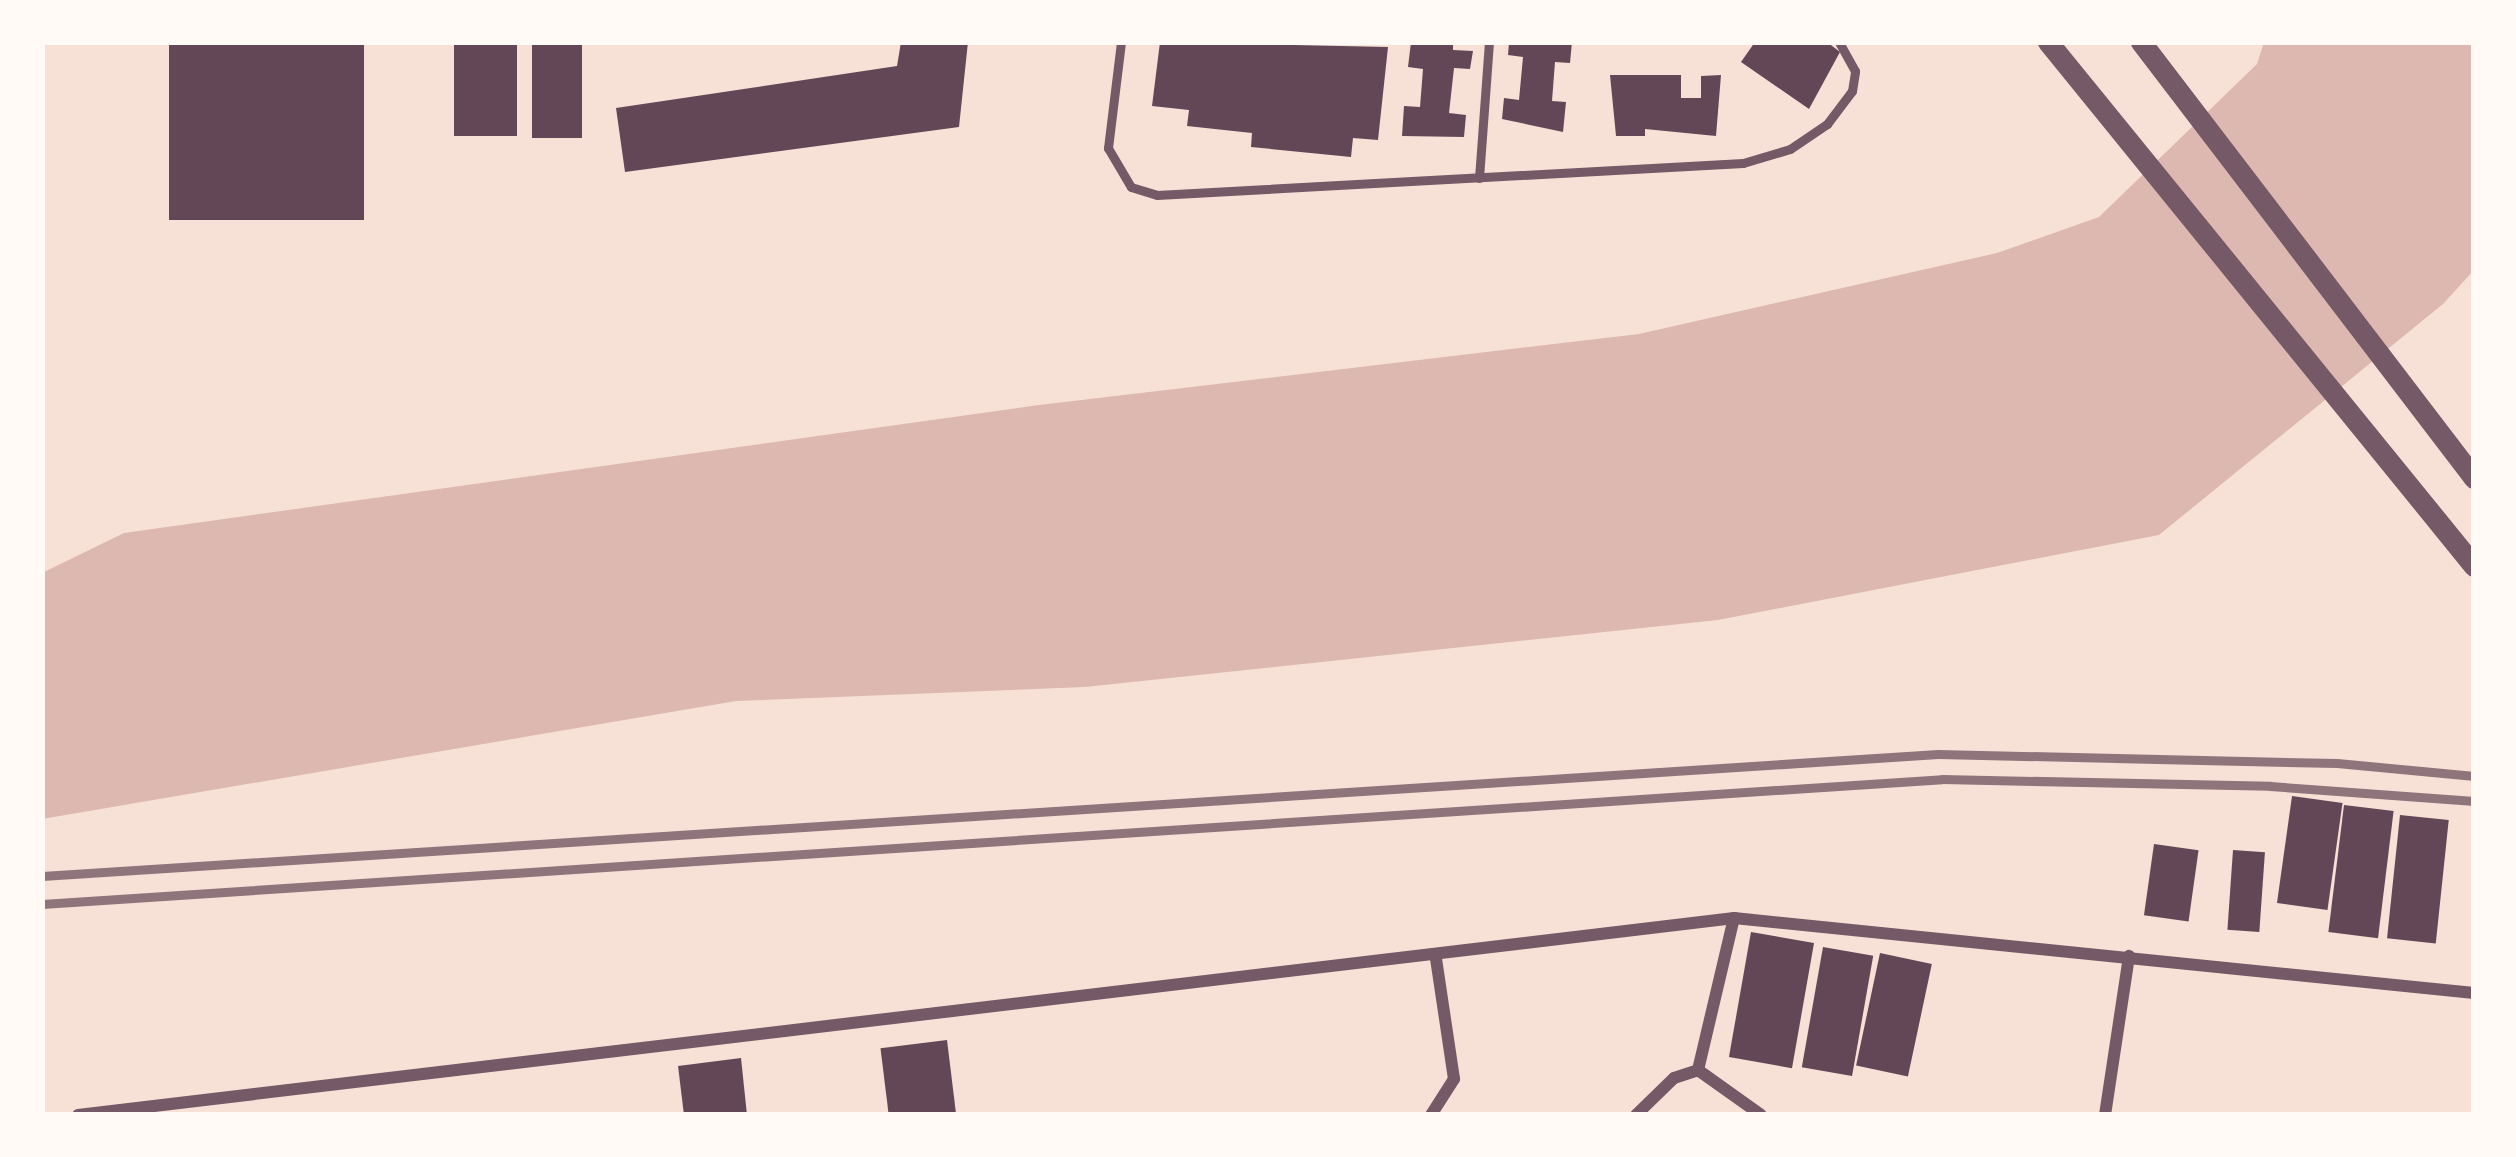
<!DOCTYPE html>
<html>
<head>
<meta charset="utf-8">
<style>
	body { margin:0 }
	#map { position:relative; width:2516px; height:1157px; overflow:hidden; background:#f7e1d7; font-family:"Fira Sans",sans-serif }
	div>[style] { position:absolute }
	.water>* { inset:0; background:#dcb8b0 }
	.building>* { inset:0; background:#644757; transform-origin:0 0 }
	.service>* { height:9px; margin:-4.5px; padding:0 4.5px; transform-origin:4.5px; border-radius:4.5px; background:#755966 }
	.minor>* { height:12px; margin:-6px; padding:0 6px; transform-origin:6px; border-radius:6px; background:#755966 }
	.tertiary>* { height:21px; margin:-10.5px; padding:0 10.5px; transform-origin:10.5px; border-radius:10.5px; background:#755966 }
	.rail>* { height:9px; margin:-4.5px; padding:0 4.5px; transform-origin:4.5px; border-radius:4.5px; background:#8f747c }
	span { translate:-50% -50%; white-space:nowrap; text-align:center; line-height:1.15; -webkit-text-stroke:12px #fffaf5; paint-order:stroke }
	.frame { position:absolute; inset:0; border:45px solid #fffaf5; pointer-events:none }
</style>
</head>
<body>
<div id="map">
	<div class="water">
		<div style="clip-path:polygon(2264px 42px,2474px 42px,2474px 270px,2443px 304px,2159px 535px,1718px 620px,1085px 687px,736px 701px,42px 819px,42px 573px,124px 533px,1039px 405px,1639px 334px,1997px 253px,2099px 217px,2257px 64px)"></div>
	</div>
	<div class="building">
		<div style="left:169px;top:42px;width:195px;height:178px"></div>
		<div style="left:454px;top:42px;width:63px;height:94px"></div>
		<div style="left:532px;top:42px;width:50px;height:96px"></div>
		<div style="clip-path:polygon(901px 42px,968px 42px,959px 127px,625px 172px,616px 108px,897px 66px)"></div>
		<div style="clip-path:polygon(1160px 42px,1388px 47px,1378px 140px,1353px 138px,1351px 157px,1251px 147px,1252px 133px,1187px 126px,1189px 110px,1152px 106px)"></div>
		<div style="clip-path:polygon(1411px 42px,1453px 42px,1453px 50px,1473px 51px,1470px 69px,1454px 68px,1449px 113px,1466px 115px,1464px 137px,1402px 136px,1404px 106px,1420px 107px,1423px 69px,1408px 67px)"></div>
		<div style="clip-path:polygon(1509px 42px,1572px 42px,1570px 63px,1555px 62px,1552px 101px,1566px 102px,1563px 132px,1502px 119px,1504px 98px,1519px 100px,1523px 57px,1508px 55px)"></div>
		<div style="clip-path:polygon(1755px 42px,1827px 42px,1840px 52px,1809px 109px,1741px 62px)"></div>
		<div style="clip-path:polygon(1610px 75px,1681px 75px,1681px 98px,1701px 98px,1701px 76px,1721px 75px,1716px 136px,1645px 129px,1645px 136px,1616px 136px)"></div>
		<div style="left:2292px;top:796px;width:51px;height:108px;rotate:8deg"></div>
		<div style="left:2344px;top:805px;width:50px;height:128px;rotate:7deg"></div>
		<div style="left:2400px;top:815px;width:49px;height:124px;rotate:6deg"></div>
		<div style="left:2154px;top:844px;width:45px;height:72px;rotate:8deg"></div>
		<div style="left:2233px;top:850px;width:32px;height:80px;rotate:4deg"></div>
		<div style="left:1751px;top:932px;width:64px;height:127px;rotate:10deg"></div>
		<div style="left:1823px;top:947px;width:51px;height:122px;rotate:10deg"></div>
		<div style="left:1880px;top:953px;width:53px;height:115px;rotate:12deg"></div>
		<div style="left:947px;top:1040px;width:76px;height:67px;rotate:83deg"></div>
		<div style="clip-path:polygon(741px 1058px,747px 1115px,684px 1115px,678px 1066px)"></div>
	</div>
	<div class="service">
		<div style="left:1121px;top:42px;width:107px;rotate:97deg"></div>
		<div style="left:1108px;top:148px;width:45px;rotate:59.5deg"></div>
		<div style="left:1131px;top:187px;width:27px;rotate:17deg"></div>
		<div style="left:1157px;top:195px;width:587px;rotate:-3.13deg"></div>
		<div style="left:1743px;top:163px;width:49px;rotate:-16.6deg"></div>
		<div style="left:1790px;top:149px;width:45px;rotate:-34deg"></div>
		<div style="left:1827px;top:124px;width:41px;rotate:-52.9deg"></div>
		<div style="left:1852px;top:91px;width:20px;rotate:-81deg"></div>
		<div style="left:1855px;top:71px;width:33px;rotate:-119deg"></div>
		<div style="left:1479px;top:178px;width:136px;rotate:-85.8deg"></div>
	</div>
	<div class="minor">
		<div style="left:1698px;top:1070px;width:156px;rotate:-76.7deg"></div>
		<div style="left:78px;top:1115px;width:1668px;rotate:-6.78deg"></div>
		<div style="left:1734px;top:918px;width:744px;rotate:5.79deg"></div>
		<div style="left:1431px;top:1115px;width:43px;rotate:-57.4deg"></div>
		<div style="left:1454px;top:1079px;width:121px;rotate:-98.5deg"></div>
		<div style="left:1636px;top:1115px;width:53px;rotate:-44.2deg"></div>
		<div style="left:1674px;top:1078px;width:25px;rotate:-18deg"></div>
		<div style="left:1698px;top:1070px;width:77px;rotate:35.5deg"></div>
		<div style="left:2105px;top:1115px;width:161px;rotate:-81.4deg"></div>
	</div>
	<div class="tertiary">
		<div style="left:2048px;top:42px;width:675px;rotate:50.89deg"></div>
		<div style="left:2141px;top:42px;width:549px;rotate:52.63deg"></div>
	</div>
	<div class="rail">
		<div style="left:42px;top:876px;width:1900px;rotate:-3.68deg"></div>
		<div style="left:1938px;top:754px;width:399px;rotate:1.3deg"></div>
		<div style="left:2337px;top:763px;width:138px;rotate:5.4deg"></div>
		<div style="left:42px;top:904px;width:1904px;rotate:-3.76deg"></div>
		<div style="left:1942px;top:779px;width:328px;rotate:1.2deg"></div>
		<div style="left:2270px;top:786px;width:205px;rotate:4.2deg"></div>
	</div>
	<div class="frame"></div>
</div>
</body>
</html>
